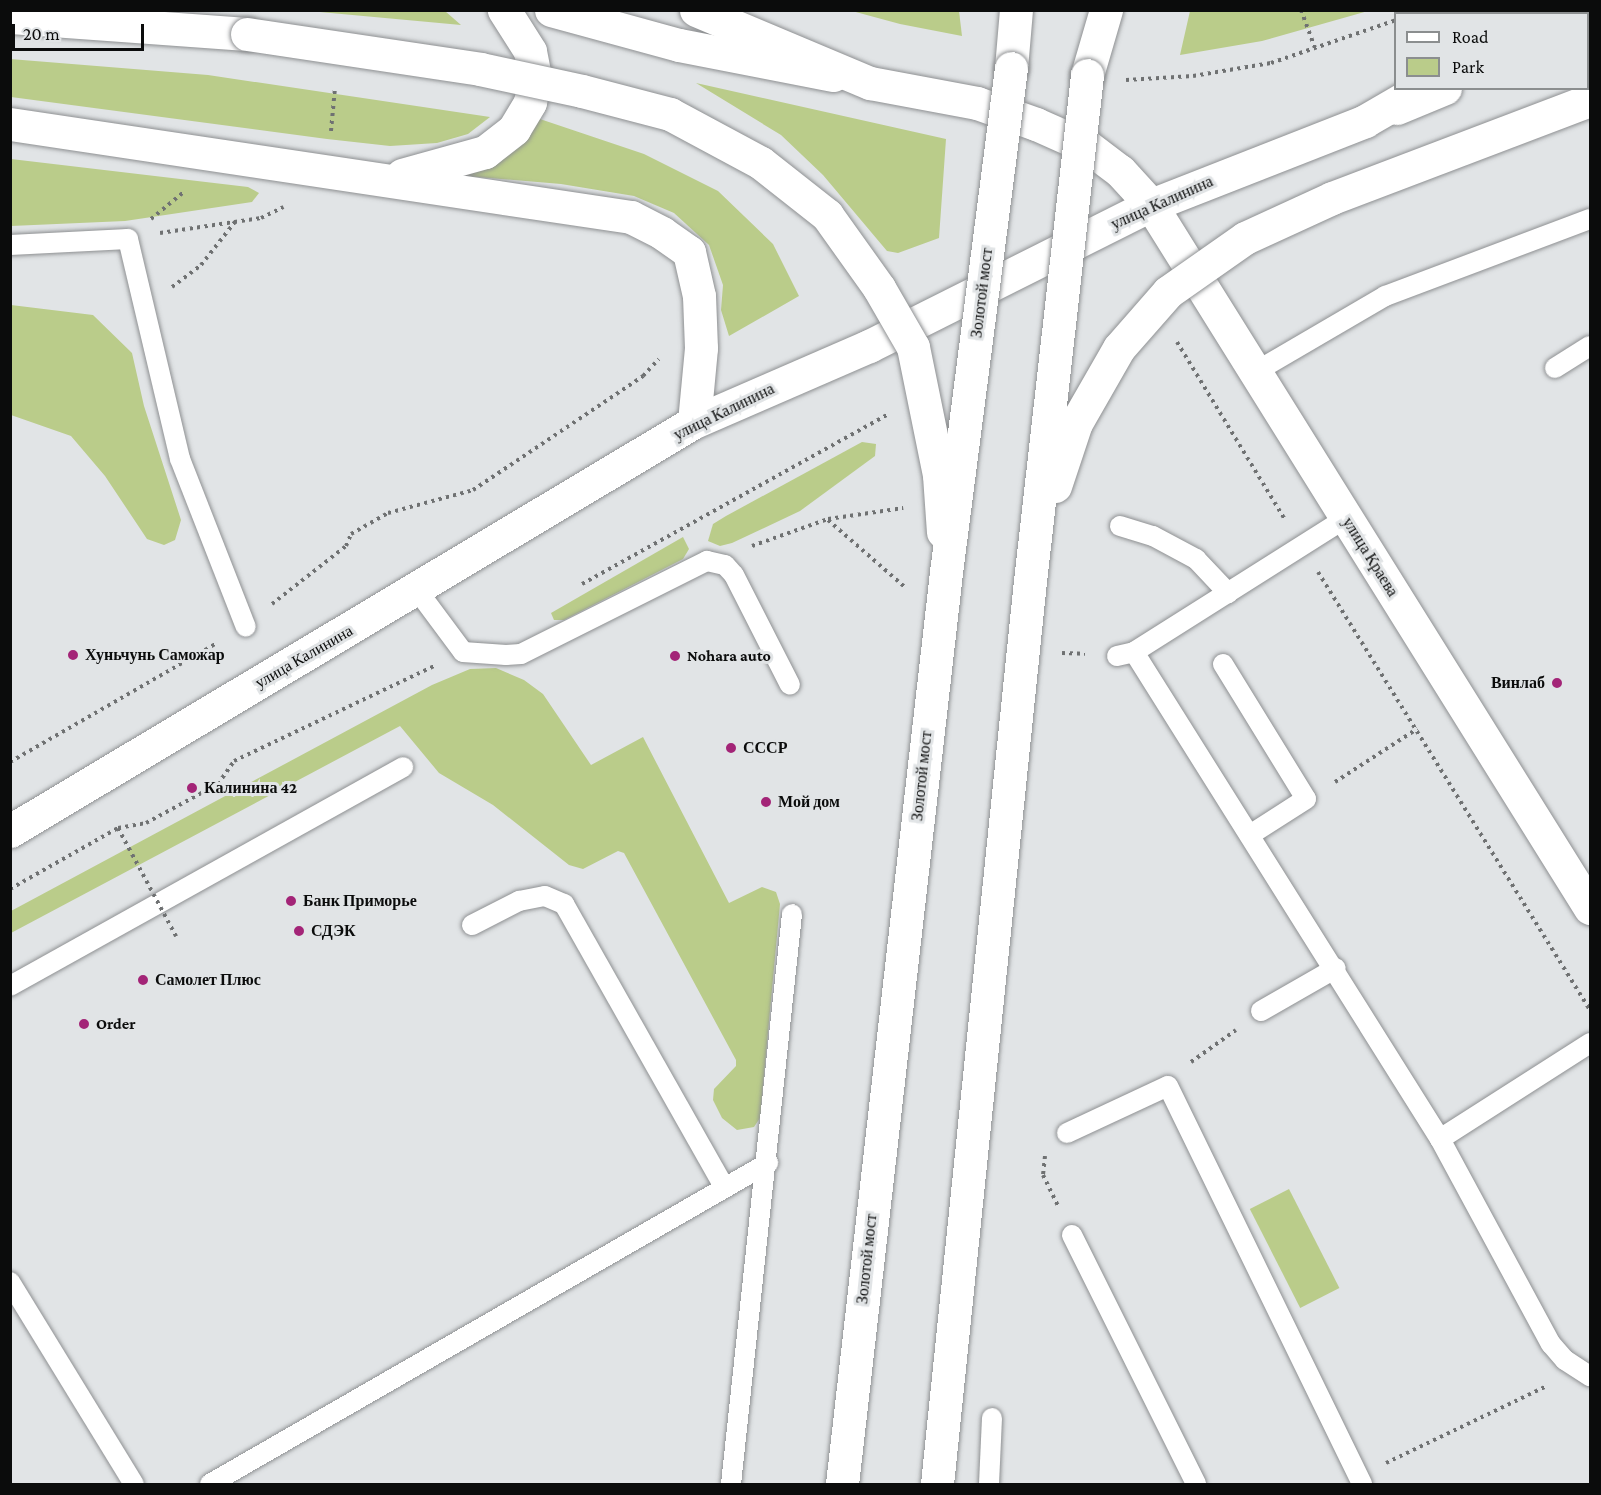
<!DOCTYPE html>
<html>
<head>
<meta charset="utf-8">
<style>
	body { margin:0 }
	#map { position:relative; width:1601px; height:1495px; overflow:hidden; background:#e1e4e6; font-family:"Crimson Pro",serif }
	div>[style] { position:absolute }
	.green>* { inset:0; background:#bacc8a; transform-origin:0 0 }
	.path>* { height:4px; margin-top:-2px; transform-origin:0; background:repeating-linear-gradient(90deg,#6f7172 0 3px,transparent 0 7.5px) }
	.roads { filter:drop-shadow(0 0 2px #8e9092) drop-shadow(0 0 2px #8e9092) }
	.lane>* { height:20px; margin:-10px; padding:0 10px; transform-origin:10px; border-radius:10px; background:#fff }
	.street>* { height:33px; margin:-16.5px; padding:0 16.5px; transform-origin:16.5px; border-radius:16.5px; background:#fff }
	.secondary>* { height:33px; margin:-16.5px; padding:0 16.5px; transform-origin:16.5px; border-radius:16.5px; background:#fff }
	.primary>* { height:33px; margin:-16.5px; padding:0 16.5px; transform-origin:16.5px; border-radius:16.5px; background:#fff }
	.highway>* { height:33px; margin:-16.5px; padding:0 16.5px; transform-origin:16.5px; border-radius:16.5px; background:#fff }
	.path-bridge>* { height:4px; margin-top:-2px; transform-origin:0; background:repeating-linear-gradient(90deg,#6f7172 0 3px,transparent 0 7.5px) }
	.bridges { filter:drop-shadow(0 0 2px #8e9092) drop-shadow(0 0 2px #8e9092) }
	.secondary-bridge>* { height:33px; margin:-16.5px; padding:0 16.5px; transform-origin:16.5px; border-radius:16.5px; background:#fff }
	.highway-bridge>* { height:33px; margin:-16.5px; padding:0 16.5px; transform-origin:16.5px; border-radius:16.5px; background:#fff }
	.dots>* { width:16px; height:16px; translate:-50% -50%; box-sizing:border-box; border:3px solid #e1e4e6; border-radius:50% }
	span { translate:-50% -50%; white-space:nowrap; text-align:center; line-height:1.15; -webkit-text-stroke:6px #e1e4e6; paint-order:stroke }
	.street-label { font-size:16px; color:#0b0c0c }
	.poi-label { font-size:16px; color:#0b0c0c; font-weight:700 }
	.left { translate:0 -50%; text-align:left }
	.right { translate:-100% -50%; text-align:right }
	.frame { position:absolute; inset:0; border:12px solid #0b0c0c; pointer-events:none }
	.legend { position:absolute; left:1394px; top:12px; width:195px; height:78px; box-sizing:border-box; background:#e1e4e6; border:2px solid #8b8e8f; margin:0; padding:8px 10px; list-style:none; font-size:18px; color:#0b0c0c }
	.legend li { display:flex; align-items:center; gap:12px; height:30px }
	.legend b { width:30px; border:2px solid #8b8e8f }
	.scale { position:absolute; left:12px; top:24px; width:132px; height:27px; box-sizing:border-box; border:3px solid #0b0c0c; border-top:0; padding-left:8px; font-size:18px; line-height:21px; white-space:nowrap; color:#0b0c0c; -webkit-text-stroke:4px #e1e4e6; paint-order:stroke }
</style>
</head>
<body>
<div id="map">
	<div class="green">
		<div style="clip-path:polygon(309px 11px,445px 11px,461px 25px)"></div>
		<div style="clip-path:polygon(852px 11px,959px 11px,962px 36px,900px 24px)"></div>
		<div style="clip-path:polygon(1190px 11px,1190px 10px,1368px 11px,1262px 41px,1180px 55px)"></div>
		<div style="clip-path:polygon(10px 59px,208px 75px,490px 117px,468px 134px,437px 143px,390px 146px,327px 139px,11px 97px)"></div>
		<div style="clip-path:polygon(696px 83px,946px 139px,939px 238px,898px 253px,887px 251px,823px 175px,781px 135px)"></div>
		<div style="clip-path:polygon(531px 116px,644px 154px,718px 191px,773px 244px,799px 296px,729px 336px,721px 310px,723px 285px,709px 245px,674px 213px,634px 196px,561px 184px,453px 175px)"></div>
		<div style="clip-path:polygon(11px 159px,248px 187px,259px 193px,252px 202px,125px 221px,11px 226px)"></div>
		<div style="clip-path:polygon(11px 305px,93px 315px,132px 353px,144px 406px,181px 520px,175px 540px,164px 545px,147px 539px,105px 476px,71px 436px,11px 415px)"></div>
		<div style="clip-path:polygon(862px 442px,876px 444px,875px 456px,800px 511px,732px 543px,720px 546px,708px 541px,713px 524px,726px 516px)"></div>
		<div style="clip-path:polygon(683px 537px,689px 549px,683px 559px,564px 620px,554px 620px,551px 613px)"></div>
		<div style="clip-path:polygon(496px 668px,524px 680px,543px 694px,591px 765px,643px 737px,729px 903px,762px 887px,776px 892px,780px 904px,760px 1118px,754px 1127px,737px 1130px,722px 1118px,713px 1100px,714px 1089px,736px 1066px,736px 1060px,624px 853px,618px 851px,583px 869px,569px 865px,493px 805px,439px 773px,400px 726px,11px 933px,11px 911px,432px 685px,470px 669px)"></div>
		<div style="left:1289px;top:1189px;width:111px;height:44px;rotate:63deg"></div>
	</div>
	<div class="path">
		<div style="left:1301px;top:10px;width:40px;rotate:69.8deg"></div>
		<div style="left:1413px;top:14px;width:9px;rotate:-27deg"></div>
		<div style="left:1126px;top:80px;width:67px;rotate:-3.4deg"></div>
		<div style="left:1193px;top:76px;width:79px;rotate:-9.5deg"></div>
		<div style="left:1271px;top:63px;width:132px;rotate:-19deg"></div>
		<div style="left:331px;top:131px;width:43px;rotate:-84.7deg"></div>
		<div style="left:151px;top:219px;width:44px;rotate:-39.5deg"></div>
		<div style="left:160px;top:233px;width:102px;rotate:-8.4deg"></div>
		<div style="left:261px;top:218px;width:25px;rotate:-26deg"></div>
		<div style="left:172px;top:287px;width:36px;rotate:-37deg"></div>
		<div style="left:201px;top:265px;width:55px;rotate:-51.7deg"></div>
		<div style="left:1177px;top:342px;width:206px;rotate:58.7deg"></div>
		<div style="left:828px;top:520px;width:103px;rotate:41.1deg"></div>
		<div style="left:752px;top:546px;width:81px;rotate:-19.6deg"></div>
		<div style="left:828px;top:519px;width:76px;rotate:-8.3deg"></div>
		<div style="left:1318px;top:572px;width:516px;rotate:58.16deg"></div>
		<div style="left:582px;top:584px;width:349px;rotate:-29deg"></div>
		<div style="left:272px;top:604px;width:94px;rotate:-38.1deg"></div>
		<div style="left:346px;top:546px;width:13px;rotate:-67deg"></div>
		<div style="left:351px;top:534px;width:43px;rotate:-29.6deg"></div>
		<div style="left:388px;top:513px;width:88px;rotate:-15.1deg"></div>
		<div style="left:473px;top:490px;width:205px;rotate:-33.8deg"></div>
		<div style="left:643px;top:376px;width:23px;rotate:-47deg"></div>
		<div style="left:1062px;top:653px;width:23px;rotate:2deg"></div>
		<div style="left:10px;top:762px;width:239px;rotate:-29.9deg"></div>
		<div style="left:1335px;top:782px;width:98px;rotate:-32.9deg"></div>
		<div style="left:10px;top:889px;width:124px;rotate:-29.5deg"></div>
		<div style="left:118px;top:828px;width:28px;rotate:-10deg"></div>
		<div style="left:146px;top:823px;width:82px;rotate:-28.4deg"></div>
		<div style="left:218px;top:784px;width:28px;rotate:-55deg"></div>
		<div style="left:234px;top:761px;width:221px;rotate:-25.4deg"></div>
		<div style="left:1191px;top:1062px;width:55px;rotate:-35.4deg"></div>
		<div style="left:1045px;top:1156px;width:19px;rotate:96deg"></div>
		<div style="left:1043px;top:1175px;width:37px;rotate:64deg"></div>
		<div style="left:1386px;top:1463px;width:178px;rotate:-25.6deg"></div>
	</div>
	<div class="roads">
		<div class="lane">
			<div style="left:10px;top:245px;width:118px;rotate:-2.9deg"></div>
			<div style="left:128px;top:239px;width:226px;rotate:76.7deg"></div>
			<div style="left:180px;top:459px;width:180px;rotate:68.6deg"></div>
			<div style="left:1555px;top:368px;width:41px;rotate:-32.2deg"></div>
			<div style="left:1255px;top:372px;width:151px;rotate:-30.3deg"></div>
			<div style="left:1385px;top:296px;width:219px;rotate:-20.6deg"></div>
			<div style="left:1120px;top:526px;width:34px;rotate:17deg"></div>
			<div style="left:1153px;top:536px;width:49px;rotate:28.1deg"></div>
			<div style="left:1196px;top:559px;width:47px;rotate:46.7deg"></div>
			<div style="left:417px;top:590px;width:77px;rotate:53.4deg"></div>
			<div style="left:463px;top:652px;width:43px;rotate:4deg"></div>
			<div style="left:506px;top:655px;width:15px;rotate:-4deg"></div>
			<div style="left:521px;top:654px;width:208px;rotate:-26.6deg"></div>
			<div style="left:707px;top:561px;width:18px;rotate:13deg"></div>
			<div style="left:725px;top:565px;width:13px;rotate:48deg"></div>
			<div style="left:734px;top:575px;width:123px;rotate:63deg"></div>
			<div style="left:1134px;top:652px;width:575px;rotate:57.86deg"></div>
			<div style="left:1440px;top:1139px;width:233px;rotate:61.6deg"></div>
			<div style="left:1551px;top:1344px;width:21px;rotate:49deg"></div>
			<div style="left:1565px;top:1360px;width:30px;rotate:33deg"></div>
			<div style="left:1117px;top:656px;width:17px;rotate:-13deg"></div>
			<div style="left:1134px;top:652px;width:251px;rotate:-32.3deg"></div>
			<div style="left:1223px;top:664px;width:158px;rotate:58.4deg"></div>
			<div style="left:1306px;top:799px;width:67px;rotate:147.3deg"></div>
			<div style="left:472px;top:925px;width:53px;rotate:-27.1deg"></div>
			<div style="left:519px;top:901px;width:26px;rotate:-11deg"></div>
			<div style="left:545px;top:896px;width:21px;rotate:23deg"></div>
			<div style="left:564px;top:904px;width:326px;rotate:60.5deg"></div>
			<div style="left:10px;top:986px;width:450px;rotate:-29.1deg"></div>
			<div style="left:1261px;top:1011px;width:86px;rotate:-29.8deg"></div>
			<div style="left:1067px;top:1133px;width:111px;rotate:-25deg"></div>
			<div style="left:1168px;top:1086px;width:443px;rotate:64deg"></div>
			<div style="left:1440px;top:1139px;width:178px;rotate:-32.6deg"></div>
			<div style="left:1072px;top:1235px;width:278px;rotate:63.5deg"></div>
			<div style="left:10px;top:1282px;width:237px;rotate:58.5deg"></div>
			<div style="left:210px;top:1484px;width:644px;rotate:-29.91deg"></div>
			<div style="left:731px;top:1484px;width:573px;rotate:-83.89deg"></div>
			<div style="left:989px;top:1484px;width:66px;rotate:-87.4deg"></div>
		</div>
		<div class="street">
			<div style="left:1151px;top:205px;width:829px;rotate:58.02deg"></div>
		</div>
		<div class="secondary">
			<div style="left:551px;top:10px;width:133px;rotate:15.3deg"></div>
			<div style="left:679px;top:45px;width:157px;rotate:11deg"></div>
			<div style="left:10px;top:17px;width:238px;rotate:4.1deg"></div>
			<div style="left:1588px;top:32px;width:2px;rotate:-27deg"></div>
			<div style="left:1397px;top:108px;width:52px;rotate:-22.6deg"></div>
			<div style="left:10px;top:124px;width:628px;rotate:8.52deg"></div>
			<div style="left:631px;top:217px;width:35px;rotate:27deg"></div>
			<div style="left:662px;top:233px;width:33px;rotate:35deg"></div>
			<div style="left:689px;top:252px;width:45px;rotate:77.2deg"></div>
			<div style="left:699px;top:296px;width:52px;rotate:87.8deg"></div>
			<div style="left:701px;top:348px;width:74px;rotate:95.4deg"></div>
			<div style="left:402px;top:175px;width:86px;rotate:-15.5deg"></div>
			<div style="left:485px;top:152px;width:37px;rotate:-38deg"></div>
			<div style="left:514px;top:129px;width:31px;rotate:-59deg"></div>
			<div style="left:530px;top:102px;width:25px;rotate:-79deg"></div>
			<div style="left:535px;top:77px;width:26px;rotate:-101deg"></div>
			<div style="left:530px;top:51px;width:49px;rotate:-122.4deg"></div>
		</div>
		<div class="primary">
			<div style="left:696px;top:10px;width:189px;rotate:22.8deg"></div>
			<div style="left:870px;top:83px;width:109px;rotate:10.6deg"></div>
			<div style="left:977px;top:103px;width:63px;rotate:19.6deg"></div>
			<div style="left:1036px;top:124px;width:57px;rotate:23.9deg"></div>
			<div style="left:1088px;top:147px;width:40px;rotate:37deg"></div>
			<div style="left:1120px;top:171px;width:46px;rotate:47.6deg"></div>
			<div style="left:10px;top:831px;width:797px;rotate:-30.88deg"></div>
			<div style="left:694px;top:422px;width:191px;rotate:-23.5deg"></div>
			<div style="left:869px;top:346px;width:315px;rotate:-26.6deg"></div>
			<div style="left:1151px;top:205px;width:230px;rotate:-21.4deg"></div>
		</div>
		<div class="highway">
			<div style="left:1533px;top:14px;width:4px;rotate:-63deg"></div>
			<div style="left:1011px;top:68px;width:58px;rotate:-85.1deg"></div>
			<div style="left:1087px;top:75px;width:68px;rotate:-73.7deg"></div>
			<div style="left:1365px;top:121px;width:66px;rotate:-30.1deg"></div>
		</div>
	</div>
	<div class="path-bridge">
		<div style="left:118px;top:828px;width:123px;rotate:61.8deg"></div>
	</div>
	<div class="bridges">
		<div class="secondary-bridge">
			<div style="left:247px;top:34px;width:236px;rotate:8.5deg"></div>
			<div style="left:480px;top:69px;width:104px;rotate:12.2deg"></div>
			<div style="left:582px;top:91px;width:91px;rotate:14.6deg"></div>
			<div style="left:670px;top:114px;width:103px;rotate:28.3deg"></div>
			<div style="left:761px;top:163px;width:84px;rotate:38.2deg"></div>
			<div style="left:827px;top:215px;width:90px;rotate:54.5deg"></div>
			<div style="left:879px;top:288px;width:68px;rotate:60deg"></div>
			<div style="left:913px;top:347px;width:131px;rotate:78.5deg"></div>
			<div style="left:939px;top:475px;width:57px;rotate:86deg"></div>
		</div>
		<div class="highway-bridge">
			<div style="left:1055px;top:486px;width:66px;rotate:-71.6deg"></div>
			<div style="left:1076px;top:423px;width:86px;rotate:-60.2deg"></div>
			<div style="left:1119px;top:348px;width:74px;rotate:-48.8deg"></div>
			<div style="left:1168px;top:292px;width:94px;rotate:-35deg"></div>
			<div style="left:1245px;top:238px;width:96px;rotate:-24.7deg"></div>
			<div style="left:1332px;top:198px;width:276px;rotate:-20.8deg"></div>
			<div style="left:842px;top:1484px;width:918px;rotate:-83.49deg"></div>
			<div style="left:946px;top:572px;width:508px;rotate:-82.65deg"></div>
			<div style="left:937px;top:1484px;width:908px;rotate:-84.12deg"></div>
			<div style="left:1030px;top:581px;width:509px;rotate:-83.57deg"></div>
		</div>
	</div>
	<div class="dots">
		<div style="left:73px;top:655px;background:#a32477"></div>
		<div style="left:675px;top:656px;background:#a32477"></div>
		<div style="left:1557px;top:683px;background:#a32477"></div>
		<div style="left:731px;top:748px;background:#a32477"></div>
		<div style="left:192px;top:788px;background:#a32477"></div>
		<div style="left:766px;top:802px;background:#a32477"></div>
		<div style="left:291px;top:901px;background:#a32477"></div>
		<div style="left:299px;top:931px;background:#a32477"></div>
		<div style="left:143px;top:980px;background:#a32477"></div>
		<div style="left:84px;top:1024px;background:#a32477"></div>
	</div>
	<div class="street-label">
		<span style="left:1162px;top:203px;rotate:-24deg">улица Калинина</span>
		<span style="left:982px;top:293px;rotate:-83deg">Золотой мост</span>
		<span style="left:724px;top:412px;rotate:-26deg">улица Калинина</span>
		<span style="left:1370px;top:557px;rotate:58deg">улица Краева</span>
		<span style="left:304px;top:657px;rotate:-30deg">улица Калинина</span>
		<span style="left:922px;top:776px;rotate:-84deg">Золотой мост</span>
		<span style="left:867px;top:1259px;rotate:-84deg">Золотой мост</span>
	</div>
	<div class="poi-label">
		<span class="left" style="left:85px;top:655px">Хуньчунь Саможар</span>
		<span class="left" style="left:687px;top:656px">Nohara auto</span>
		<span class="right" style="left:1545px;top:683px">Винлаб</span>
		<span class="left" style="left:743px;top:748px">СССР</span>
		<span class="left" style="left:204px;top:788px">Калинина 42</span>
		<span class="left" style="left:778px;top:802px">Мой дом</span>
		<span class="left" style="left:303px;top:901px">Банк Приморье</span>
		<span class="left" style="left:311px;top:931px">СДЭК</span>
		<span class="left" style="left:155px;top:980px">Самолет Плюс</span>
		<span class="left" style="left:96px;top:1024px">Order</span>
	</div>
	<div class="frame"></div>
	<ul class="legend">
	<li><b style="height:8px;background:#fff"></b>Road</li>
	<li><b style="height:16px;background:#bacc8a"></b>Park</li>
	</ul>
	<div class="scale">20 m</div>
</div>
</body>
</html>
